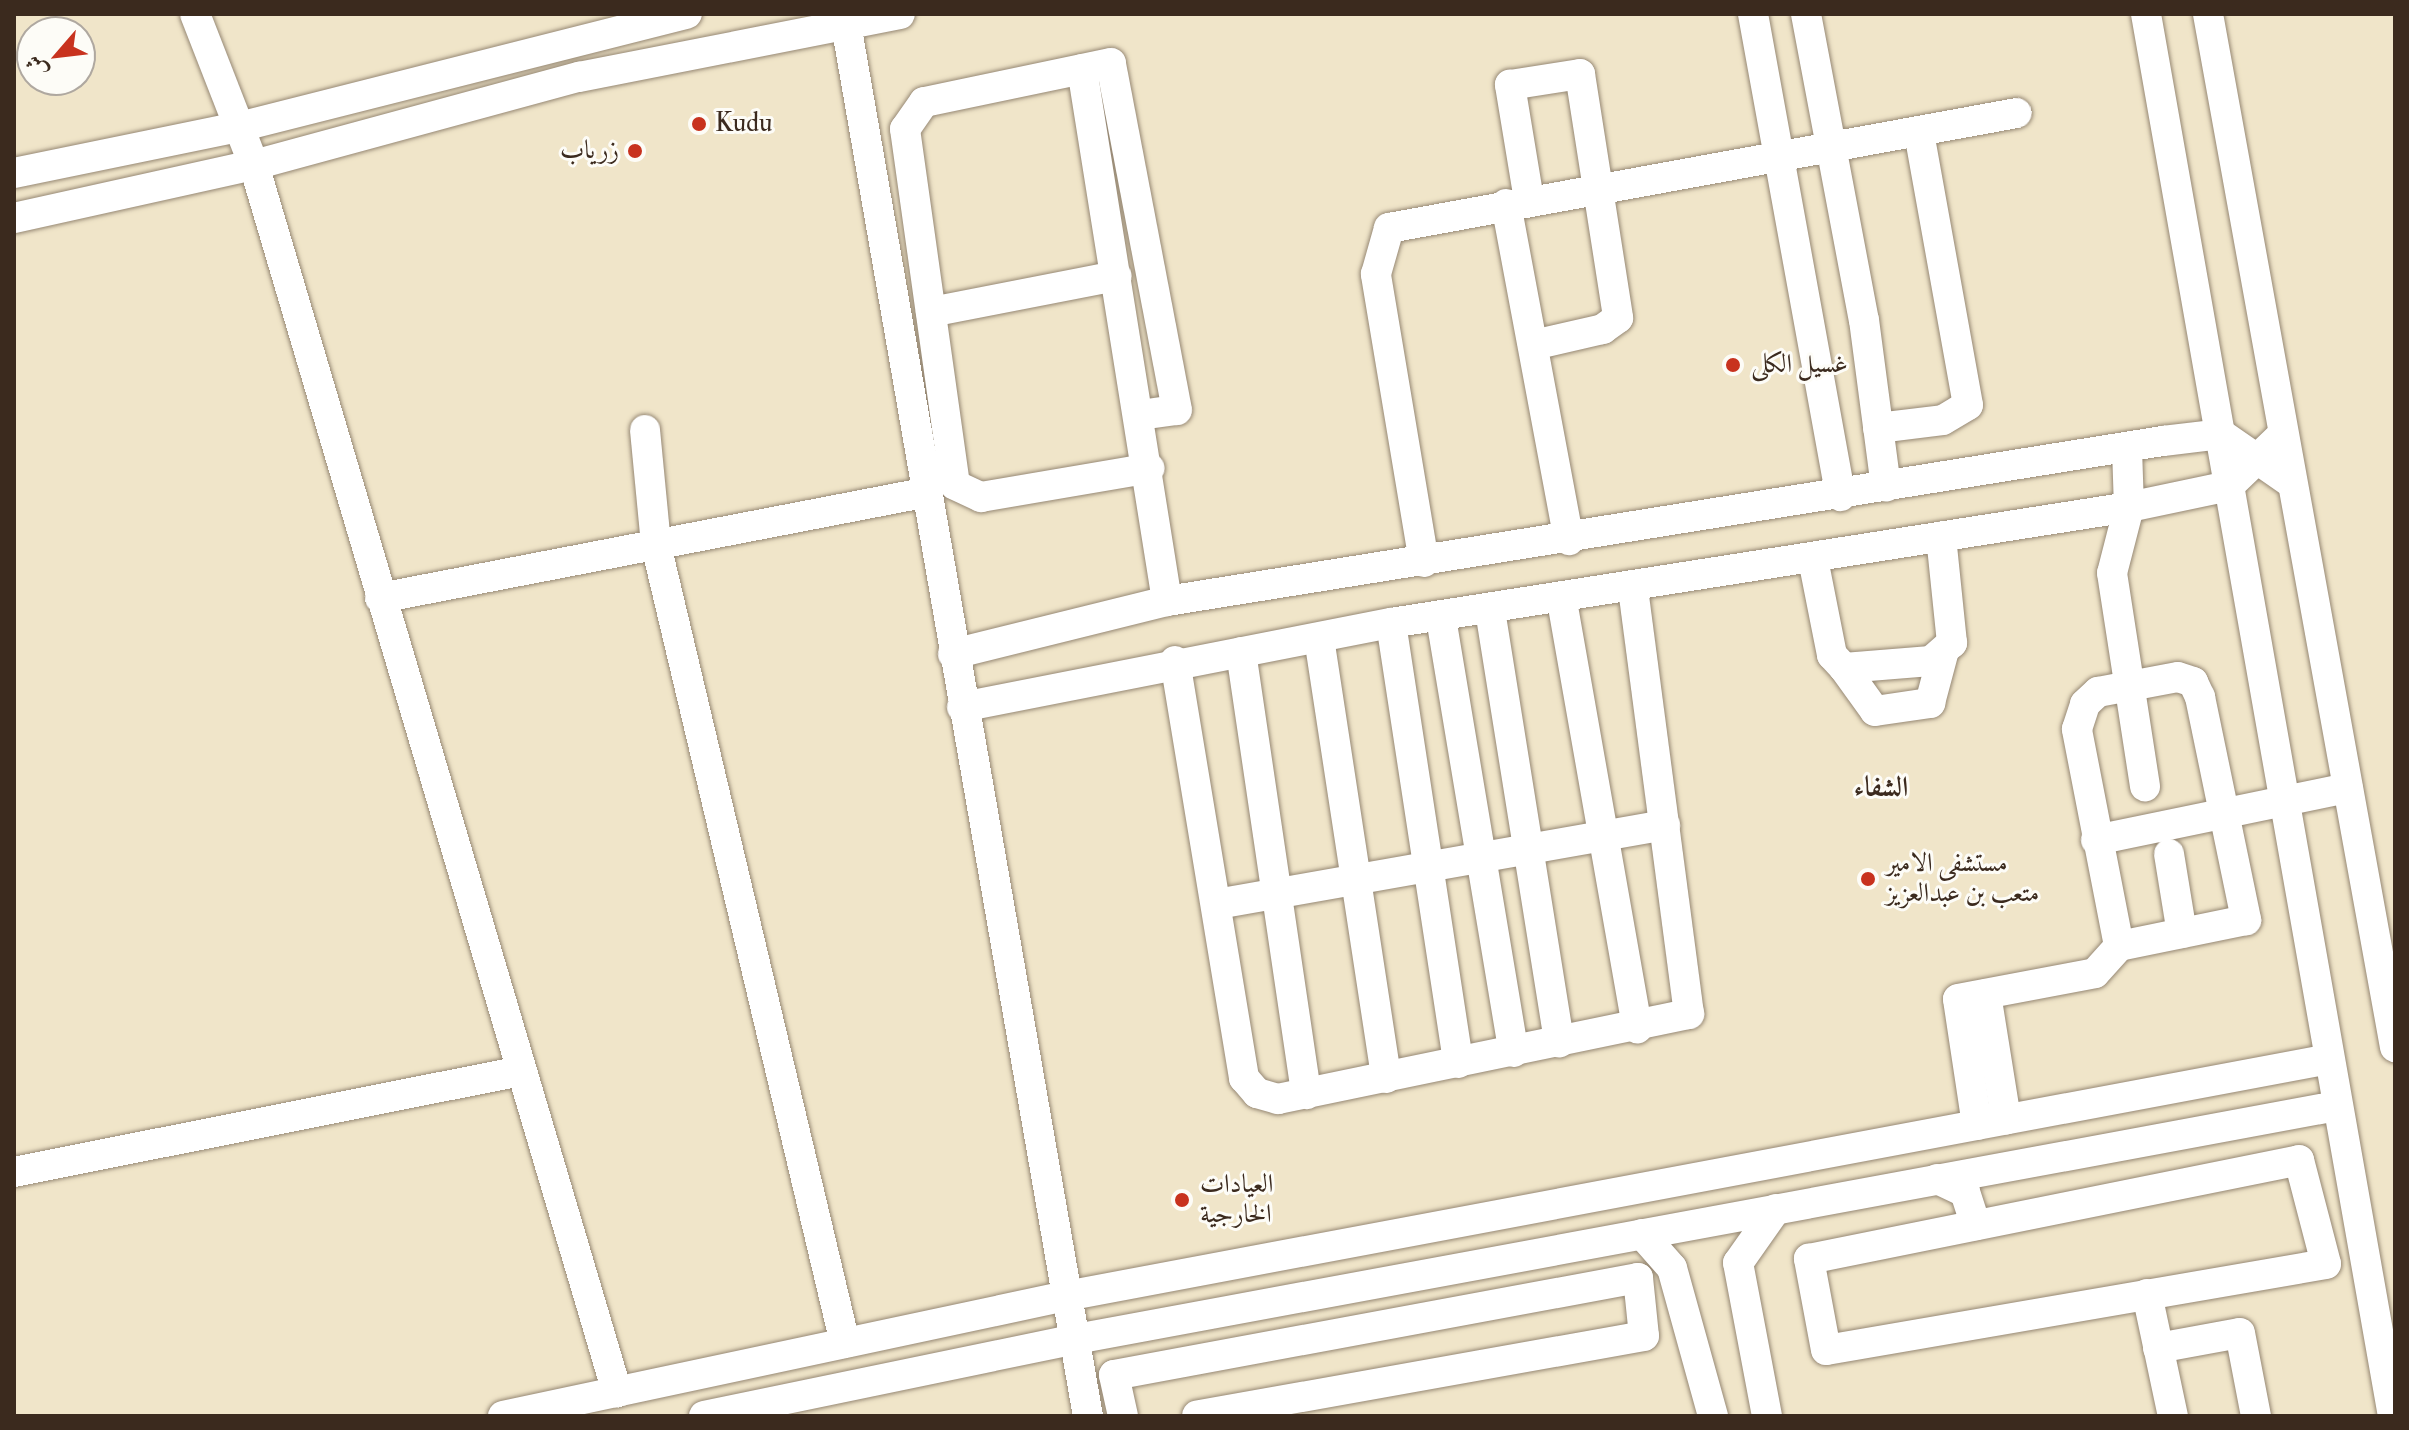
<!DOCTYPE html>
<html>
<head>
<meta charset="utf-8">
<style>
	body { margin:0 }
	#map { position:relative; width:2409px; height:1430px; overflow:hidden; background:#f0e5c9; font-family:"IM FELL Double Pica",Amiri,serif }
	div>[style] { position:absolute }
	.roads { filter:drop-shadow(0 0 2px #968874) drop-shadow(0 0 2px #968874) }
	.minor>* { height:30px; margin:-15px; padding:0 15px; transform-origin:15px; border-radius:15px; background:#fff }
	.dots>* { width:22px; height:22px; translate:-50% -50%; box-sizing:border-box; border:4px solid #fdfcf7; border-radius:50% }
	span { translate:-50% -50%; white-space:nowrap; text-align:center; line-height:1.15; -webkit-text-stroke:6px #fdfcf7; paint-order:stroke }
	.poi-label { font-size:26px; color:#3b2a1e }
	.left { translate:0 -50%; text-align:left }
	.right { translate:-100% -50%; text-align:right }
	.neighbourhood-label { font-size:28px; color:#3b2a1e; font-weight:700 }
	.frame { position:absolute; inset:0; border:16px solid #3b2a1e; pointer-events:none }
	.north { position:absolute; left:16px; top:16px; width:80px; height:80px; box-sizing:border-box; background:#fdfcf7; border:2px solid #afa8a0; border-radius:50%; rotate:242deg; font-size:22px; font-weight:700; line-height:32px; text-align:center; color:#3b2a1e }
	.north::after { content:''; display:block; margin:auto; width:28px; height:36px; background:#c8321e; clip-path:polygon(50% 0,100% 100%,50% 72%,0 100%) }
</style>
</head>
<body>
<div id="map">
	<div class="roads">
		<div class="minor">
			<div style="left:195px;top:14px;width:162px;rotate:68.7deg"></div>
			<div style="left:254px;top:165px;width:1280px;rotate:73.52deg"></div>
			<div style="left:1753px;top:14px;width:490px;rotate:79.7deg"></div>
			<div style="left:1806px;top:14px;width:311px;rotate:79.3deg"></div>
			<div style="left:1864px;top:320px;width:168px;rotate:82.5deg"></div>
			<div style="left:2146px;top:14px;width:1424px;rotate:80.01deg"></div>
			<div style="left:2208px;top:14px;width:1050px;rotate:79.74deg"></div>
			<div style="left:846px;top:24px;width:1413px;rotate:80.14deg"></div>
			<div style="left:1082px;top:69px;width:539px;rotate:80.92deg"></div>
			<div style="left:14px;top:173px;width:230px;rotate:-11.6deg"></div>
			<div style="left:239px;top:127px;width:462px;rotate:-14.2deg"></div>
			<div style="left:1529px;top:200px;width:117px;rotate:-99.4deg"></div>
			<div style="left:1510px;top:85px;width:71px;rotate:-8.9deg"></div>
			<div style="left:1580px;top:74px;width:247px;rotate:81.1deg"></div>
			<div style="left:1618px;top:318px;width:19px;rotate:144deg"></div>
			<div style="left:1603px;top:329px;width:72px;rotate:167.1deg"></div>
			<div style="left:1506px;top:204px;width:342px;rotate:79.4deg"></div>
			<div style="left:14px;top:218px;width:246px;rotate:-12.5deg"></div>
			<div style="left:254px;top:165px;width:337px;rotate:-15.2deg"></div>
			<div style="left:579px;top:77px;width:327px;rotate:-11.1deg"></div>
			<div style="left:931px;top:312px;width:189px;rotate:-11deg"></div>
			<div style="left:1140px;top:415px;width:37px;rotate:-8deg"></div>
			<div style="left:1177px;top:410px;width:353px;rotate:-100.8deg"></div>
			<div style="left:1111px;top:63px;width:191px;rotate:168.2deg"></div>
			<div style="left:924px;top:102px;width:33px;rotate:125deg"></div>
			<div style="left:905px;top:129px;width:359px;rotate:82deg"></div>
			<div style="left:955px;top:485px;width:29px;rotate:25deg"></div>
			<div style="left:981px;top:497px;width:171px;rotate:-9.7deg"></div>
			<div style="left:1878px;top:428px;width:65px;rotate:-7deg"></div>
			<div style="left:1943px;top:420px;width:29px;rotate:-31deg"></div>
			<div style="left:1968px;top:405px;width:277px;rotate:-100.2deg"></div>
			<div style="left:645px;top:430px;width:116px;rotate:84.5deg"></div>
			<div style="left:656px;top:545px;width:820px;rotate:76.68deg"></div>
			<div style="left:2127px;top:448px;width:59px;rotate:88.1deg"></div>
			<div style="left:2129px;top:507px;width:68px;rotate:104.4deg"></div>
			<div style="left:2112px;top:573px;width:216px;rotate:81.2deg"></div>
			<div style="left:1813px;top:559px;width:98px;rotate:78.8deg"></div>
			<div style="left:1832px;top:655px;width:18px;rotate:47deg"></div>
			<div style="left:1844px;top:668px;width:87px;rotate:-4.6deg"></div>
			<div style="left:1931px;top:661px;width:28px;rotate:-41deg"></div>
			<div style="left:1952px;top:643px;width:107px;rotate:-95.9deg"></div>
			<div style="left:1424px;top:562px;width:292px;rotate:-99.5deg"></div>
			<div style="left:1376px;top:274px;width:48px;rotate:-74.2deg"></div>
			<div style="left:1389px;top:228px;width:638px;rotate:-10.38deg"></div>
			<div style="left:380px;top:598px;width:553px;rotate:-10.94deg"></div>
			<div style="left:1562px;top:601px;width:434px;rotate:80deg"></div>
			<div style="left:1490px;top:610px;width:438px;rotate:80.9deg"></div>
			<div style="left:1441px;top:618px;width:440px;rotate:80.5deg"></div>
			<div style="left:1391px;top:623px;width:445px;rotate:81.3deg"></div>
			<div style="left:1319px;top:638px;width:445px;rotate:81.3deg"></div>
			<div style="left:1241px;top:652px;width:447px;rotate:81.6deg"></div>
			<div style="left:953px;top:654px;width:220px;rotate:-13.9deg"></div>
			<div style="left:1167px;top:601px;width:1009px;rotate:-9.13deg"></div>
			<div style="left:2163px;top:441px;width:58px;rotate:-6.9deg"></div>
			<div style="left:2221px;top:434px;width:84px;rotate:34.8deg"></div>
			<div style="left:1175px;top:661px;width:423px;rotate:80.6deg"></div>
			<div style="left:1244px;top:1078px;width:20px;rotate:49deg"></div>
			<div style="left:1257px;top:1093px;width:22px;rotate:16deg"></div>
			<div style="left:1278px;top:1099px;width:420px;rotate:-11.7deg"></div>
			<div style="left:1689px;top:1014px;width:430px;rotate:-97.5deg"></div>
			<div style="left:1844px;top:668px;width:53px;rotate:54.2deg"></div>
			<div style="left:1875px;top:711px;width:56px;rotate:-8.3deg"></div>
			<div style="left:1930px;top:703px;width:51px;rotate:-75.1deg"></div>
			<div style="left:962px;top:707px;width:437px;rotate:-11.1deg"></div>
			<div style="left:1391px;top:623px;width:747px;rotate:-8.93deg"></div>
			<div style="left:2129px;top:507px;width:102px;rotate:-11.9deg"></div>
			<div style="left:2229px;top:486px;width:72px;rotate:-43.9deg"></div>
			<div style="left:2096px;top:840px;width:257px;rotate:-11.7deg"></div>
			<div style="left:2169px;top:854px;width:80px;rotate:80.7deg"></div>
			<div style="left:1217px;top:904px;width:455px;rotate:-10deg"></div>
			<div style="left:1986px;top:994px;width:127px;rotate:80.9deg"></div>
			<div style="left:1977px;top:1125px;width:127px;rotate:-98.6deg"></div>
			<div style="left:1958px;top:999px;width:139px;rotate:-10.7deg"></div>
			<div style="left:2095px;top:973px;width:36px;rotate:-48deg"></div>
			<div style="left:2119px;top:946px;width:221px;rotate:-101deg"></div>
			<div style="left:2077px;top:729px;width:26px;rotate:-72deg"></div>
			<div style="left:2085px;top:704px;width:18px;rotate:-43deg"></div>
			<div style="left:2098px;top:692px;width:81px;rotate:-10.6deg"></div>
			<div style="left:2178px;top:677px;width:16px;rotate:18deg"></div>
			<div style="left:2193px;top:682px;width:17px;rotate:65deg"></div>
			<div style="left:2200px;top:697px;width:228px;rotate:78.3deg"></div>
			<div style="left:2246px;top:920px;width:130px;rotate:168.4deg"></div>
			<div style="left:2299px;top:1160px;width:107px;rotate:75.4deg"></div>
			<div style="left:2326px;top:1264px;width:507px;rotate:170.24deg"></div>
			<div style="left:1826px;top:1350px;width:93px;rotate:-100.6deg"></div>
			<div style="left:1809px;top:1259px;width:500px;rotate:-11.4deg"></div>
			<div style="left:14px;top:1172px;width:517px;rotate:-11.27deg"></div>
			<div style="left:1937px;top:1179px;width:31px;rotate:25deg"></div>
			<div style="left:1965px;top:1192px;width:35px;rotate:72deg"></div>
			<div style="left:1642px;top:1234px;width:45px;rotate:48.6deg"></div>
			<div style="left:1672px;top:1268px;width:154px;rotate:74.5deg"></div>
			<div style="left:2147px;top:1294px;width:125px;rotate:78deg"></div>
			<div style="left:2158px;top:1348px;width:83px;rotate:-10.4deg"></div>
			<div style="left:2240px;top:1333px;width:85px;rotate:79.1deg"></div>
			<div style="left:503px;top:1416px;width:576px;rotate:-12.03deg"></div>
			<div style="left:1066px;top:1296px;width:1285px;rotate:-10.63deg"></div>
			<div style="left:704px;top:1416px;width:380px;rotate:-11.7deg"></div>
			<div style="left:1076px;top:1339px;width:1282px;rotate:-10.47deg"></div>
			<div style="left:1123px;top:1416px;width:42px;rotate:-102.4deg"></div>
			<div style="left:1114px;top:1375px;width:533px;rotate:-10.49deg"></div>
			<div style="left:1638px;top:1278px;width:58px;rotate:84.1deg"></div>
			<div style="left:1644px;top:1336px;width:454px;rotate:169.9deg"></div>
			<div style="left:1767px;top:1416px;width:156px;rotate:-100.7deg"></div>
			<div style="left:1738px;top:1263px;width:66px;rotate:-54.9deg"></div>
		</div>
	</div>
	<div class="dots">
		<div style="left:699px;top:124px;background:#c8321e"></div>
		<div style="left:635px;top:151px;background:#c8321e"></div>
		<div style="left:1733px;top:365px;background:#c8321e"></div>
		<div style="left:1868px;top:879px;background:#c8321e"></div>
		<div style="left:1182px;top:1200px;background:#c8321e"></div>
	</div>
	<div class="poi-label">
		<span class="left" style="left:715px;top:124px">Kudu</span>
		<span class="right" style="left:619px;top:151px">زرياب</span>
		<span class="left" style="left:1751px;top:365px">غسيل الكلى</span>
		<span class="left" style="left:1886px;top:879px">مستشفى الامير<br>متعب بن عبدالعزيز</span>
		<span class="left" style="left:1200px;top:1200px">العيادات<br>الخارجية</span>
	</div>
	<div class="neighbourhood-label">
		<span style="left:1881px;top:788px">الشفاء</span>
	</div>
	<div class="frame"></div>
	<div class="north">ش</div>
</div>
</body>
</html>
